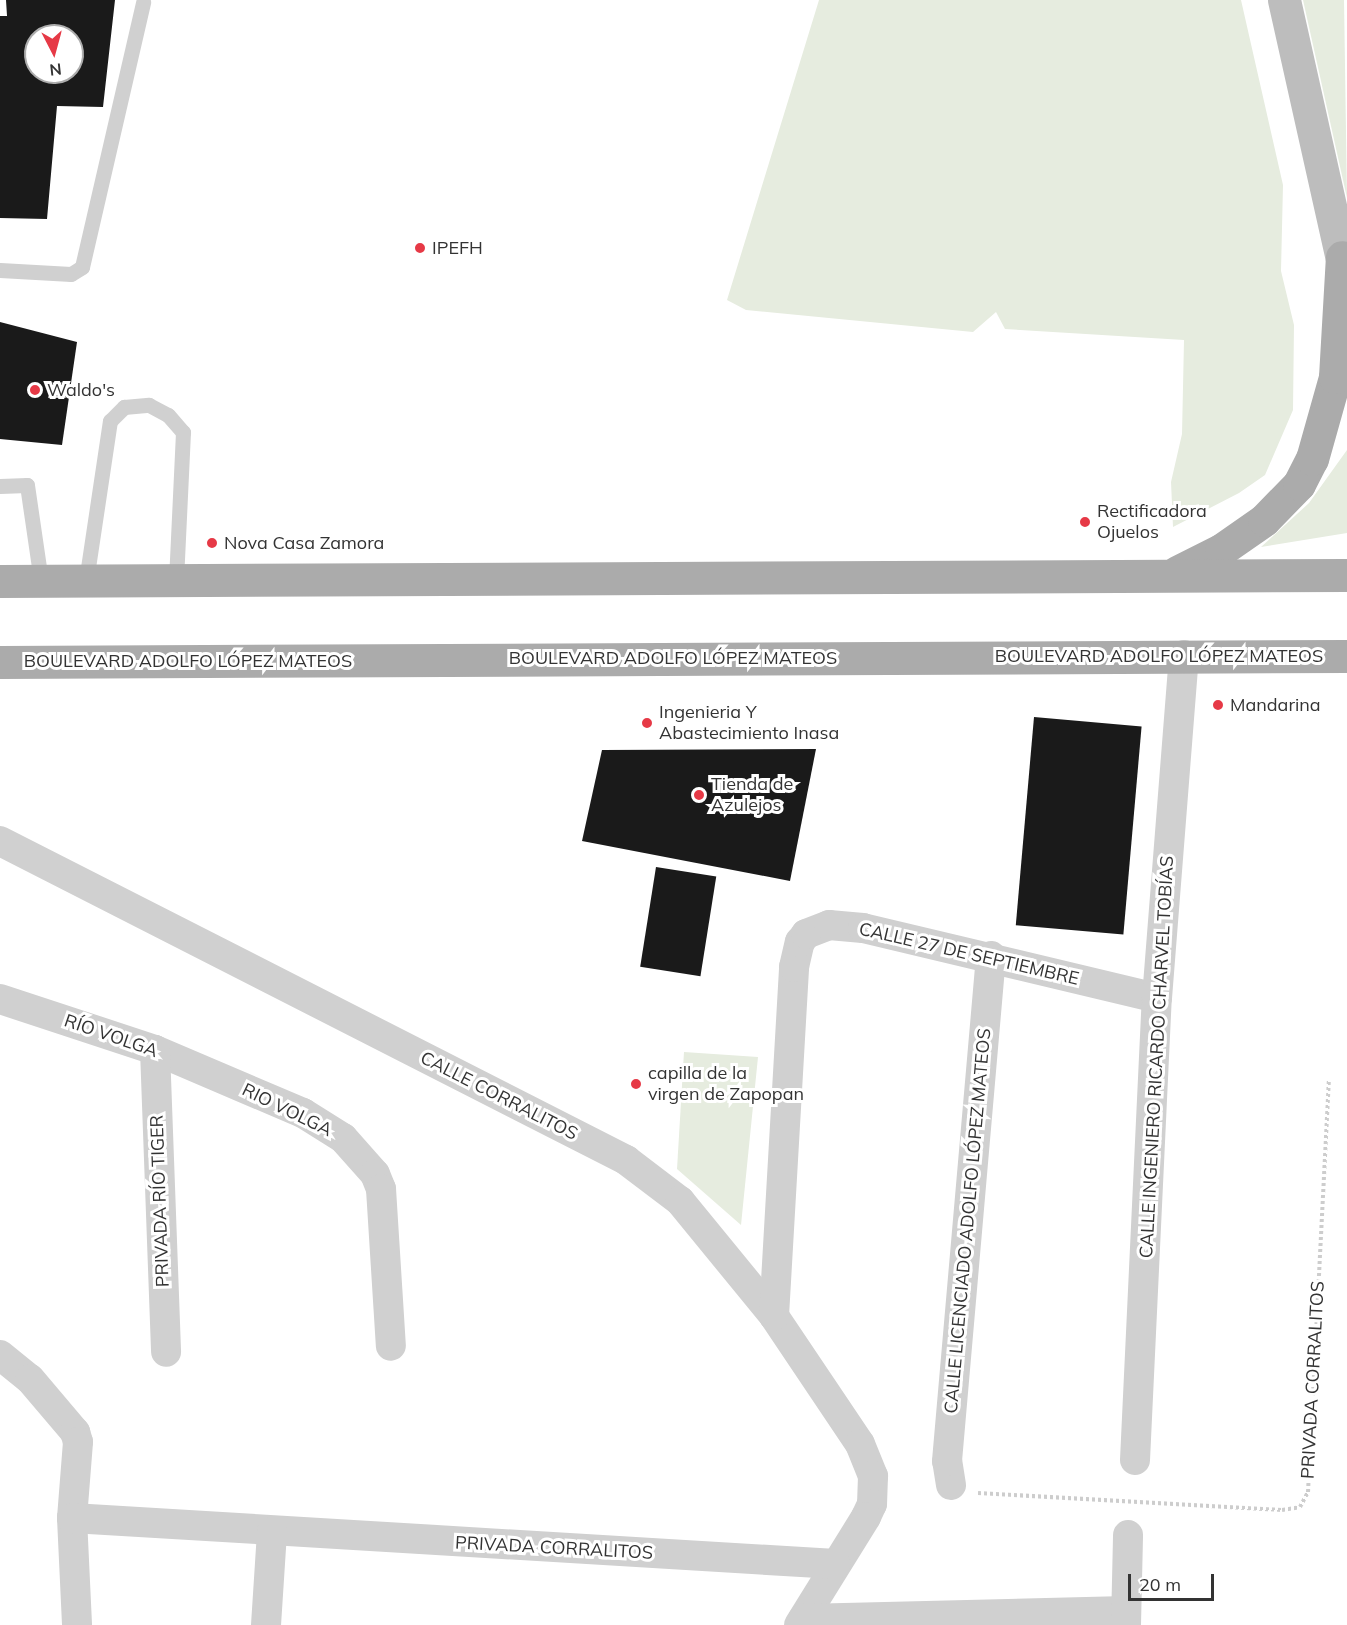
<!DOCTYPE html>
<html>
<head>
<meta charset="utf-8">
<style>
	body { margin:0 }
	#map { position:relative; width:1347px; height:1625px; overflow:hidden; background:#fff; font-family:Mulish,sans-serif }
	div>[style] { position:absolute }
	.green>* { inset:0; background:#e6ecdf }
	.building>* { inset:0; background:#1a1a1a; transform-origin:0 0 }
	.path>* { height:4px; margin-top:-2px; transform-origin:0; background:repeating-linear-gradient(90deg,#cdcdcd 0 3px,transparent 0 6px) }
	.lane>* { height:15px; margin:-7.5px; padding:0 7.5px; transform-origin:7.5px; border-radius:7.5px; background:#d0d0d0 }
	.street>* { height:30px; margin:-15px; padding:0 15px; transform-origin:15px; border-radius:15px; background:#d0d0d0 }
	.secondary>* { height:33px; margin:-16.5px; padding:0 16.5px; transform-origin:16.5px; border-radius:16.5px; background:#bdbdbd }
	.primary>* { height:33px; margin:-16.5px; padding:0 16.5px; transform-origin:16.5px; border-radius:16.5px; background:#ababab }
	.dots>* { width:16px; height:16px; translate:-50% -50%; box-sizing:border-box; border:3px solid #fff; border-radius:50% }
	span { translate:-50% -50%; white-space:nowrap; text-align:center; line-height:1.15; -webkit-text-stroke:6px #fff; paint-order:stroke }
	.poi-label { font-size:18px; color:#333 }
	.left { translate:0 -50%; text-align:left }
	.street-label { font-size:18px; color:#333 }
	.north { position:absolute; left:24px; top:24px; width:60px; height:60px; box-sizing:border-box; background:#fff; border:2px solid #adadad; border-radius:50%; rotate:174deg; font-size:16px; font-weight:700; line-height:24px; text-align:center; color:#333 }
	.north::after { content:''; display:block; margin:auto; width:21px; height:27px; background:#e63946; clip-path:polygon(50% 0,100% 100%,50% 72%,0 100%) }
	.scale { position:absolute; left:1128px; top:1574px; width:86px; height:27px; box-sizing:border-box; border:3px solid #333; border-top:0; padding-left:8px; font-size:18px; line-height:21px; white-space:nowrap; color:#333; -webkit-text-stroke:4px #fff; paint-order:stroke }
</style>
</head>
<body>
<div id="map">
	<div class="green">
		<div style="clip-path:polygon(819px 0,1241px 0,1283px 185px,1281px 271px,1294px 325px,1293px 410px,1265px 475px,1239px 493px,1173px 527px,1171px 482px,1182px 434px,1184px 340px,1005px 329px,996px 312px,973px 332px,746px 310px,727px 300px)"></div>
		<div style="clip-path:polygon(1303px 0,1344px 0,1347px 198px)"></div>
		<div style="clip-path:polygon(1347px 450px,1347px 533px,1261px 547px,1309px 503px)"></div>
		<div style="clip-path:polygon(684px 1052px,758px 1057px,741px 1225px,677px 1169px)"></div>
	</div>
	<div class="building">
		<div style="clip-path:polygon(evenodd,6px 0,115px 0,103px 107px,57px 106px,47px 219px,0 218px,0 16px,7px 16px,6px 0,36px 36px,72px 36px,72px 72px,36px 72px,36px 36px)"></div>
		<div style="clip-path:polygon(0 322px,77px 342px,62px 445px,0 439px)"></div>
		<div style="left:1034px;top:717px;width:108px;height:209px;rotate:5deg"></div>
		<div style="clip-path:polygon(816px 749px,790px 881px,582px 841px,602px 750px)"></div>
		<div style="left:656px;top:867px;width:61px;height:101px;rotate:9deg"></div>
	</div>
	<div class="path">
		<div style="left:978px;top:1493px;width:304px;rotate:3.2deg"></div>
		<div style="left:1282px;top:1510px;width:18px;rotate:-9deg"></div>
		<div style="left:1300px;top:1507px;width:17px;rotate:-62deg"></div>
		<div style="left:1308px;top:1492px;width:413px;rotate:-87.1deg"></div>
	</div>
	<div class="lane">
		<div style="left:0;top:270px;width:71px;rotate:3.2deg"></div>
		<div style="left:71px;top:274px;width:13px;rotate:-32deg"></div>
		<div style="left:82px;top:267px;width:272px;rotate:-77deg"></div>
		<div style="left:0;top:486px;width:27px;rotate:-2deg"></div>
		<div style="left:27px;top:485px;width:97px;rotate:81.7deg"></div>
		<div style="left:86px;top:581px;width:162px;rotate:-81.5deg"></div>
		<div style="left:110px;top:421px;width:20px;rotate:-45deg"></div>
		<div style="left:124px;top:407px;width:25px;rotate:-5deg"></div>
		<div style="left:149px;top:405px;width:21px;rotate:28deg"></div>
		<div style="left:168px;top:415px;width:23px;rotate:49deg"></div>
		<div style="left:183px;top:432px;width:149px;rotate:92.7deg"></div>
	</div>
	<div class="street">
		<div style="left:0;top:841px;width:703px;rotate:27deg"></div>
		<div style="left:626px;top:1160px;width:68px;rotate:37.2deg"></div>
		<div style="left:680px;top:1201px;width:149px;rotate:50.7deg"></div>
		<div style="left:774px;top:1316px;width:154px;rotate:56.1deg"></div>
		<div style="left:860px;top:1444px;width:35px;rotate:68deg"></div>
		<div style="left:873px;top:1476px;width:28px;rotate:92deg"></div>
		<div style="left:872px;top:1504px;width:14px;rotate:115deg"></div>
		<div style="left:866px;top:1517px;width:127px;rotate:121.8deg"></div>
		<div style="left:0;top:999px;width:163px;rotate:18.2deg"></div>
		<div style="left:155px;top:1050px;width:161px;rotate:23.1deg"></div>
		<div style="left:303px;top:1113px;width:47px;rotate:32deg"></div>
		<div style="left:343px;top:1138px;width:48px;rotate:48.4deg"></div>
		<div style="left:375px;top:1174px;width:16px;rotate:68deg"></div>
		<div style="left:381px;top:1189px;width:157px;rotate:86.4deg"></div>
		<div style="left:155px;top:1050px;width:302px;rotate:87.9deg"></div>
		<div style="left:774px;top:1316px;width:350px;rotate:-86.7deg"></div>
		<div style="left:794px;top:967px;width:26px;rotate:-77deg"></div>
		<div style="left:800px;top:942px;width:10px;rotate:-53deg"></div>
		<div style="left:806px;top:934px;width:25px;rotate:-21deg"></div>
		<div style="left:829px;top:925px;width:34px;rotate:5deg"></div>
		<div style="left:863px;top:928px;width:302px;rotate:13.4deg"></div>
		<div style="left:0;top:1355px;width:38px;rotate:39deg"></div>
		<div style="left:30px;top:1379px;width:70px;rotate:49.7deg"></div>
		<div style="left:75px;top:1432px;width:10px;rotate:73deg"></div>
		<div style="left:78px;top:1442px;width:76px;rotate:94.5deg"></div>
		<div style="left:72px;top:1518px;width:107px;rotate:87.3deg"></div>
		<div style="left:1135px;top:1460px;width:463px;rotate:-87.3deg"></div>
		<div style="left:1157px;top:998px;width:344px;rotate:-85.5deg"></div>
		<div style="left:951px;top:1485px;width:24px;rotate:-99deg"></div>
		<div style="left:947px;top:1461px;width:507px;rotate:-85.02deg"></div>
		<div style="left:72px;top:1518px;width:765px;rotate:3.45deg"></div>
		<div style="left:803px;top:1619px;width:323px;rotate:-1.4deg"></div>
		<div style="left:266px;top:1625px;width:94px;rotate:-86.3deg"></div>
		<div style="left:1126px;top:1625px;width:90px;rotate:-88.7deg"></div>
	</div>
	<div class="secondary">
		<div style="left:1284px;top:0;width:288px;rotate:77.4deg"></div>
	</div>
	<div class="primary">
		<div style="left:1177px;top:572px;width:49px;rotate:-26.6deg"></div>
		<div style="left:1221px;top:550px;width:52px;rotate:-34.9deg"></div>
		<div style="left:1264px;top:520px;width:50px;rotate:-45.8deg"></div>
		<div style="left:1299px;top:484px;width:28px;rotate:-63deg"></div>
		<div style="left:1312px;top:459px;width:85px;rotate:-74.3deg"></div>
		<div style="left:1335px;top:377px;width:120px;rotate:-86.7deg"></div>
		<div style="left:0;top:581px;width:1347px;rotate:-0.26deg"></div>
		<div style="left:0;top:662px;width:1347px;rotate:-0.26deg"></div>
	</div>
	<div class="dots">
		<div style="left:420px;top:248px;background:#e63946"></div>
		<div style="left:35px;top:390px;background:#e63946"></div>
		<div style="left:1085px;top:522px;background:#e63946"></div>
		<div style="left:212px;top:543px;background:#e63946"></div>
		<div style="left:1218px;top:705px;background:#e63946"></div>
		<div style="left:647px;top:723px;background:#e63946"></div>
		<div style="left:699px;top:795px;background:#e63946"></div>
		<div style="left:636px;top:1084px;background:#e63946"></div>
	</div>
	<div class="poi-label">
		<span class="left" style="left:432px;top:248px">IPEFH</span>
		<span class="left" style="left:47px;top:390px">Waldo's</span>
		<span class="left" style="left:1097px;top:522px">Rectificadora<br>Ojuelos</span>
		<span class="left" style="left:224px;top:543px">Nova Casa Zamora</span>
		<span class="left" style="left:1230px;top:705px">Mandarina</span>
		<span class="left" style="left:659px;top:723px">Ingenieria Y<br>Abastecimiento Inasa</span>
		<span class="left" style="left:711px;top:795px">Tienda de<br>Azulejos</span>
		<span class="left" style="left:648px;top:1084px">capilla de la<br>virgen de Zapopan</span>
	</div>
	<div class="street-label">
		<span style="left:1159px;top:656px">BOULEVARD ADOLFO LÓPEZ MATEOS</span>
		<span style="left:673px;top:658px">BOULEVARD ADOLFO LÓPEZ MATEOS</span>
		<span style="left:188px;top:661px">BOULEVARD ADOLFO LÓPEZ MATEOS</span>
		<span style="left:969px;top:954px;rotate:13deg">CALLE 27 DE SEPTIEMBRE</span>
		<span style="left:111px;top:1036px;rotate:19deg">RÍO VOLGA</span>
		<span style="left:1157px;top:1057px;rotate:-87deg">CALLE INGENIERO RICARDO CHARVEL TOBÍAS</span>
		<span style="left:499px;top:1096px;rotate:27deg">CALLE CORRALITOS</span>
		<span style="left:287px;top:1110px;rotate:26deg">RIO VOLGA</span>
		<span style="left:160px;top:1201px;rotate:-92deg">PRIVADA RÍO TIGER</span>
		<span style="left:968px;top:1221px;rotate:-85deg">CALLE LICENCIADO ADOLFO LÓPEZ MATEOS</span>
		<span style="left:1313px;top:1380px;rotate:-87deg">PRIVADA CORRALITOS</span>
		<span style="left:554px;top:1548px;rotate:3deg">PRIVADA CORRALITOS</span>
	</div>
	<div class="north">N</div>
	<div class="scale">20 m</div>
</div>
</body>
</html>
